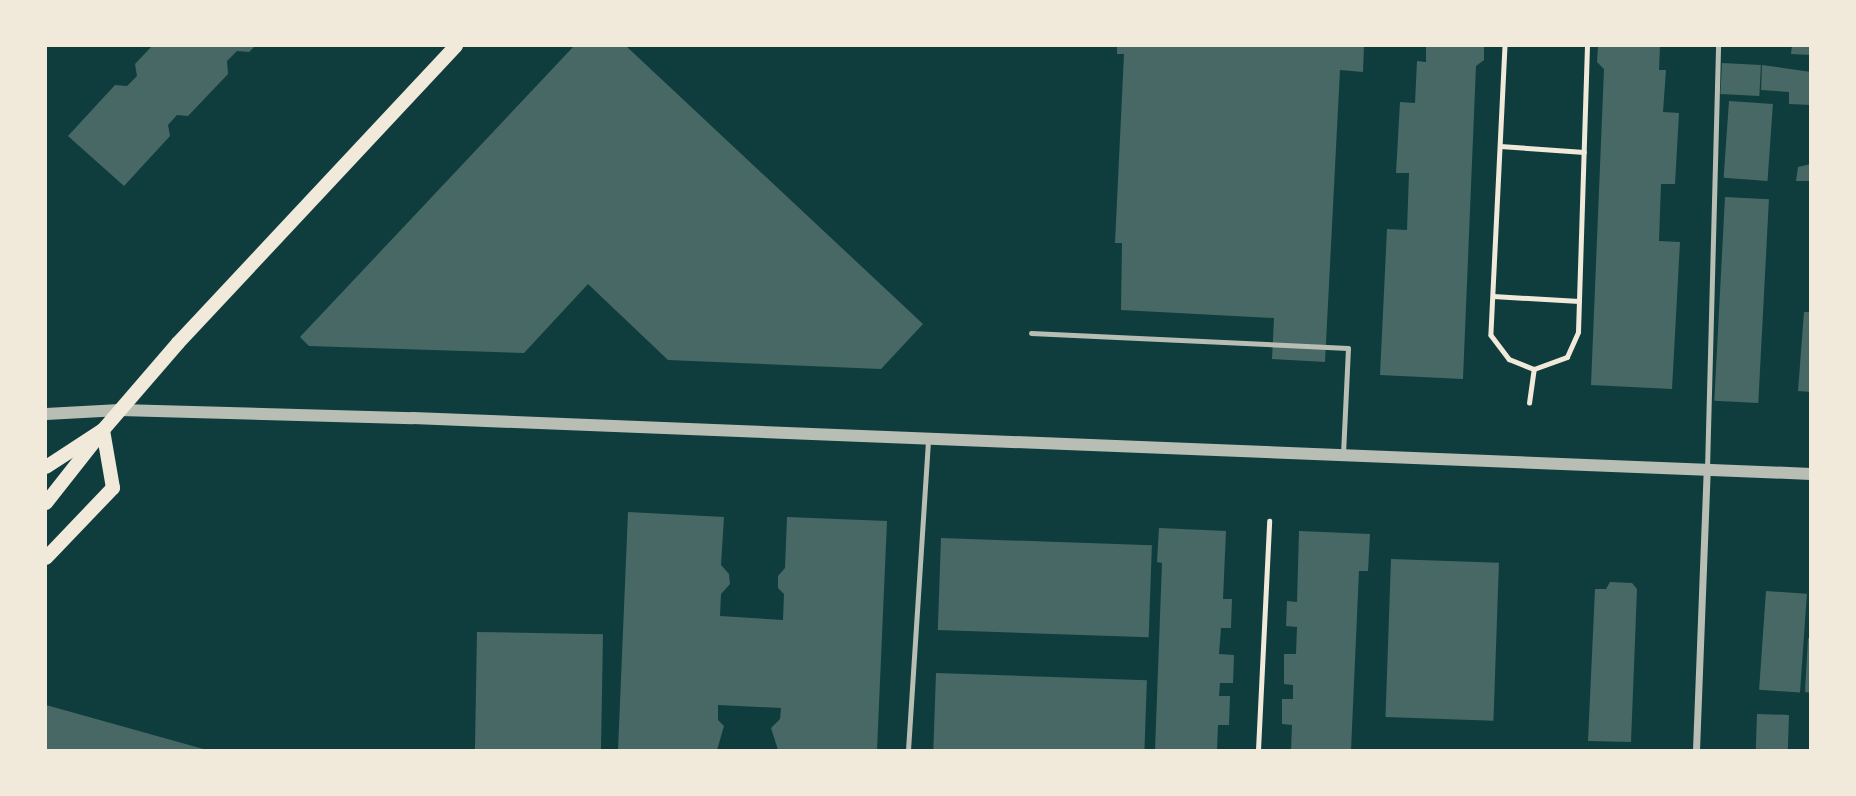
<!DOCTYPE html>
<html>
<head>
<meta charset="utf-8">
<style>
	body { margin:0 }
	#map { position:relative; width:1856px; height:796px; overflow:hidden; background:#0f3d3e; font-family:Cabin,sans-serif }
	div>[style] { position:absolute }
	.building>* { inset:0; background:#486865; transform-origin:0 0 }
	.path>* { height:4.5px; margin:-2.25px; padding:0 2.25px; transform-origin:2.25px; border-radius:2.25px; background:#f1e9da }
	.service>* { height:5px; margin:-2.5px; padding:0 2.5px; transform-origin:2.5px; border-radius:2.5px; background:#b8beb3 }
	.minor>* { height:7px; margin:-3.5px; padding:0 3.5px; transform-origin:3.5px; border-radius:3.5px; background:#b8beb3 }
	.tertiary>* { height:12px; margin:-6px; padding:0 6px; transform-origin:6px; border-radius:6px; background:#b8beb3 }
	.secondary>* { height:14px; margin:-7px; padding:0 7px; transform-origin:7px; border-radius:7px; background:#f1e9da }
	span { translate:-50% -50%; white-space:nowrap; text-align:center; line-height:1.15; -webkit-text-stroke:6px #f1e9da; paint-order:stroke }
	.frame { position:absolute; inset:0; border:47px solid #f1e9da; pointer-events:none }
</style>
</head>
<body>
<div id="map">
	<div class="building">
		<div style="clip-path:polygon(152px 46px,255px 46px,249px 52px,237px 51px,227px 61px,228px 74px,188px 116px,177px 115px,168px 125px,170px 136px,124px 186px,68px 136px,115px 85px,127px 86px,137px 76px,135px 64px)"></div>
		<div style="clip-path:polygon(574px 46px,626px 46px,923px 324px,881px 369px,668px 360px,588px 284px,524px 353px,309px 346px,300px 337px)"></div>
		<div style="clip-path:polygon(1117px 46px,1364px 46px,1363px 72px,1340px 70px,1325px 362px,1272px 359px,1274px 318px,1121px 310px,1122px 243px,1115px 243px,1124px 54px,1117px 54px)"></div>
		<div style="clip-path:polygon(1426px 46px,1484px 46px,1484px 60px,1476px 66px,1463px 379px,1380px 375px,1387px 229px,1407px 230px,1409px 173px,1396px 173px,1400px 102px,1415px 103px,1417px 61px,1426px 62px)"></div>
		<div style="clip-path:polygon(1598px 46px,1660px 46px,1659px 70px,1666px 70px,1663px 112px,1679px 113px,1675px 184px,1661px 184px,1659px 241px,1680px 242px,1672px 389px,1591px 385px,1604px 69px,1597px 62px)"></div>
		<div style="clip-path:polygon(1792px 46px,1811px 46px,1811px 55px,1791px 54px)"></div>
		<div style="left:1722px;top:63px;width:39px;height:31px;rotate:3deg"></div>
		<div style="clip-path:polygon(1762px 65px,1811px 72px,1811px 105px,1789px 104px,1789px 92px,1761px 90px)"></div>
		<div style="left:1729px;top:101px;width:44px;height:77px;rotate:4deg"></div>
		<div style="clip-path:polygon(1811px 164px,1811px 181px,1796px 181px,1798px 167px)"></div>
		<div style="left:1725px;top:197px;width:44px;height:204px;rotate:3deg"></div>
		<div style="clip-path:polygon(1804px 312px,1811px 312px,1811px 392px,1798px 391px)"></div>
		<div style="clip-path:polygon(628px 512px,724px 517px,721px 565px,729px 574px,730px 584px,721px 594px,720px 616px,783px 620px,784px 594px,778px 588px,778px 576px,785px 568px,787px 517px,887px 521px,877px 750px,778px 750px,771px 728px,780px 719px,781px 708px,718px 705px,718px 720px,724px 726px,717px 750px,618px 750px)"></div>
		<div style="clip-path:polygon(1159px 528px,1226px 531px,1223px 599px,1232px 599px,1231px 628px,1221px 628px,1219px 654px,1234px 655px,1233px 683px,1220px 683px,1219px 696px,1230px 696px,1229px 725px,1218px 725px,1217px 750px,1155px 750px,1162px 563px,1157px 562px)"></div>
		<div style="clip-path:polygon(1299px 531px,1370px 534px,1368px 571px,1359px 571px,1351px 750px,1291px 750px,1292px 725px,1282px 724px,1282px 699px,1293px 699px,1293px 685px,1284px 684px,1284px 654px,1296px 654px,1297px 627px,1286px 626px,1287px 601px,1297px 602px)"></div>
		<div style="left:941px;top:538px;width:211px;height:92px;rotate:2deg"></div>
		<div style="left:1391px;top:559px;width:108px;height:158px;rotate:2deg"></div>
		<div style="clip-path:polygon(1610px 582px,1632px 583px,1637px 589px,1631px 742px,1588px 741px,1595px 589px,1606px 589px)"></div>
		<div style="left:1766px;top:591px;width:41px;height:99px;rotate:4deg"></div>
		<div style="left:477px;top:632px;width:126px;height:118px;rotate:1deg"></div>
		<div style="clip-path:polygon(1808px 638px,1811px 638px,1811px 693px,1805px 692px)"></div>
		<div style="left:936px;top:673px;width:211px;height:77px;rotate:2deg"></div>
		<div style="clip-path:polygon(46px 705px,207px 750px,46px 750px)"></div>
		<div style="left:1789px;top:715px;width:35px;height:32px;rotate:92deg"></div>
	</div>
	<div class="path">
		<div style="left:1505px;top:46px;width:289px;rotate:92.8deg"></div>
		<div style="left:1491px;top:335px;width:30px;rotate:53deg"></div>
		<div style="left:1509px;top:359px;width:27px;rotate:22deg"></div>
		<div style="left:1534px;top:369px;width:35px;rotate:-20deg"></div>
		<div style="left:1567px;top:357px;width:27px;rotate:-66deg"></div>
		<div style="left:1578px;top:332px;width:286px;rotate:-88.2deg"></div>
		<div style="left:1500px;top:146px;width:84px;rotate:4.1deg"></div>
		<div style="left:1493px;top:296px;width:86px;rotate:3.3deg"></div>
		<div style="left:1529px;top:403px;width:34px;rotate:-82deg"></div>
		<div style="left:1258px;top:750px;width:229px;rotate:-87.2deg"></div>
	</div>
	<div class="service">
		<div style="left:1031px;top:333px;width:317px;rotate:2.7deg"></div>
		<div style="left:1348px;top:348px;width:105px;rotate:92.7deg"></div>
		<div style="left:1707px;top:469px;width:423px;rotate:-88.5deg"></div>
		<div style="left:908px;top:750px;width:313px;rotate:-86.3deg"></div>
	</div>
	<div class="minor">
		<div style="left:1696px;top:750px;width:280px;rotate:-87.8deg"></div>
	</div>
	<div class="tertiary">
		<div style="left:46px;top:414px;width:74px;rotate:-3.1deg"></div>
		<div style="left:120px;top:410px;width:293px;rotate:1.6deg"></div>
		<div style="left:413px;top:418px;width:1399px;rotate:2.29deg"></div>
	</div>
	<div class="secondary">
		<div style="left:46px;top:467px;width:68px;rotate:-33deg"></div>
		<div style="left:103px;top:430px;width:115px;rotate:-49.2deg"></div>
		<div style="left:178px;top:343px;width:407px;rotate:-46.9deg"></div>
		<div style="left:46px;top:503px;width:84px;rotate:-51.8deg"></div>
		<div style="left:46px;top:558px;width:97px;rotate:-46.3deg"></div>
		<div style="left:113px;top:488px;width:59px;rotate:-99.8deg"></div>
	</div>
	<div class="frame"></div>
</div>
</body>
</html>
